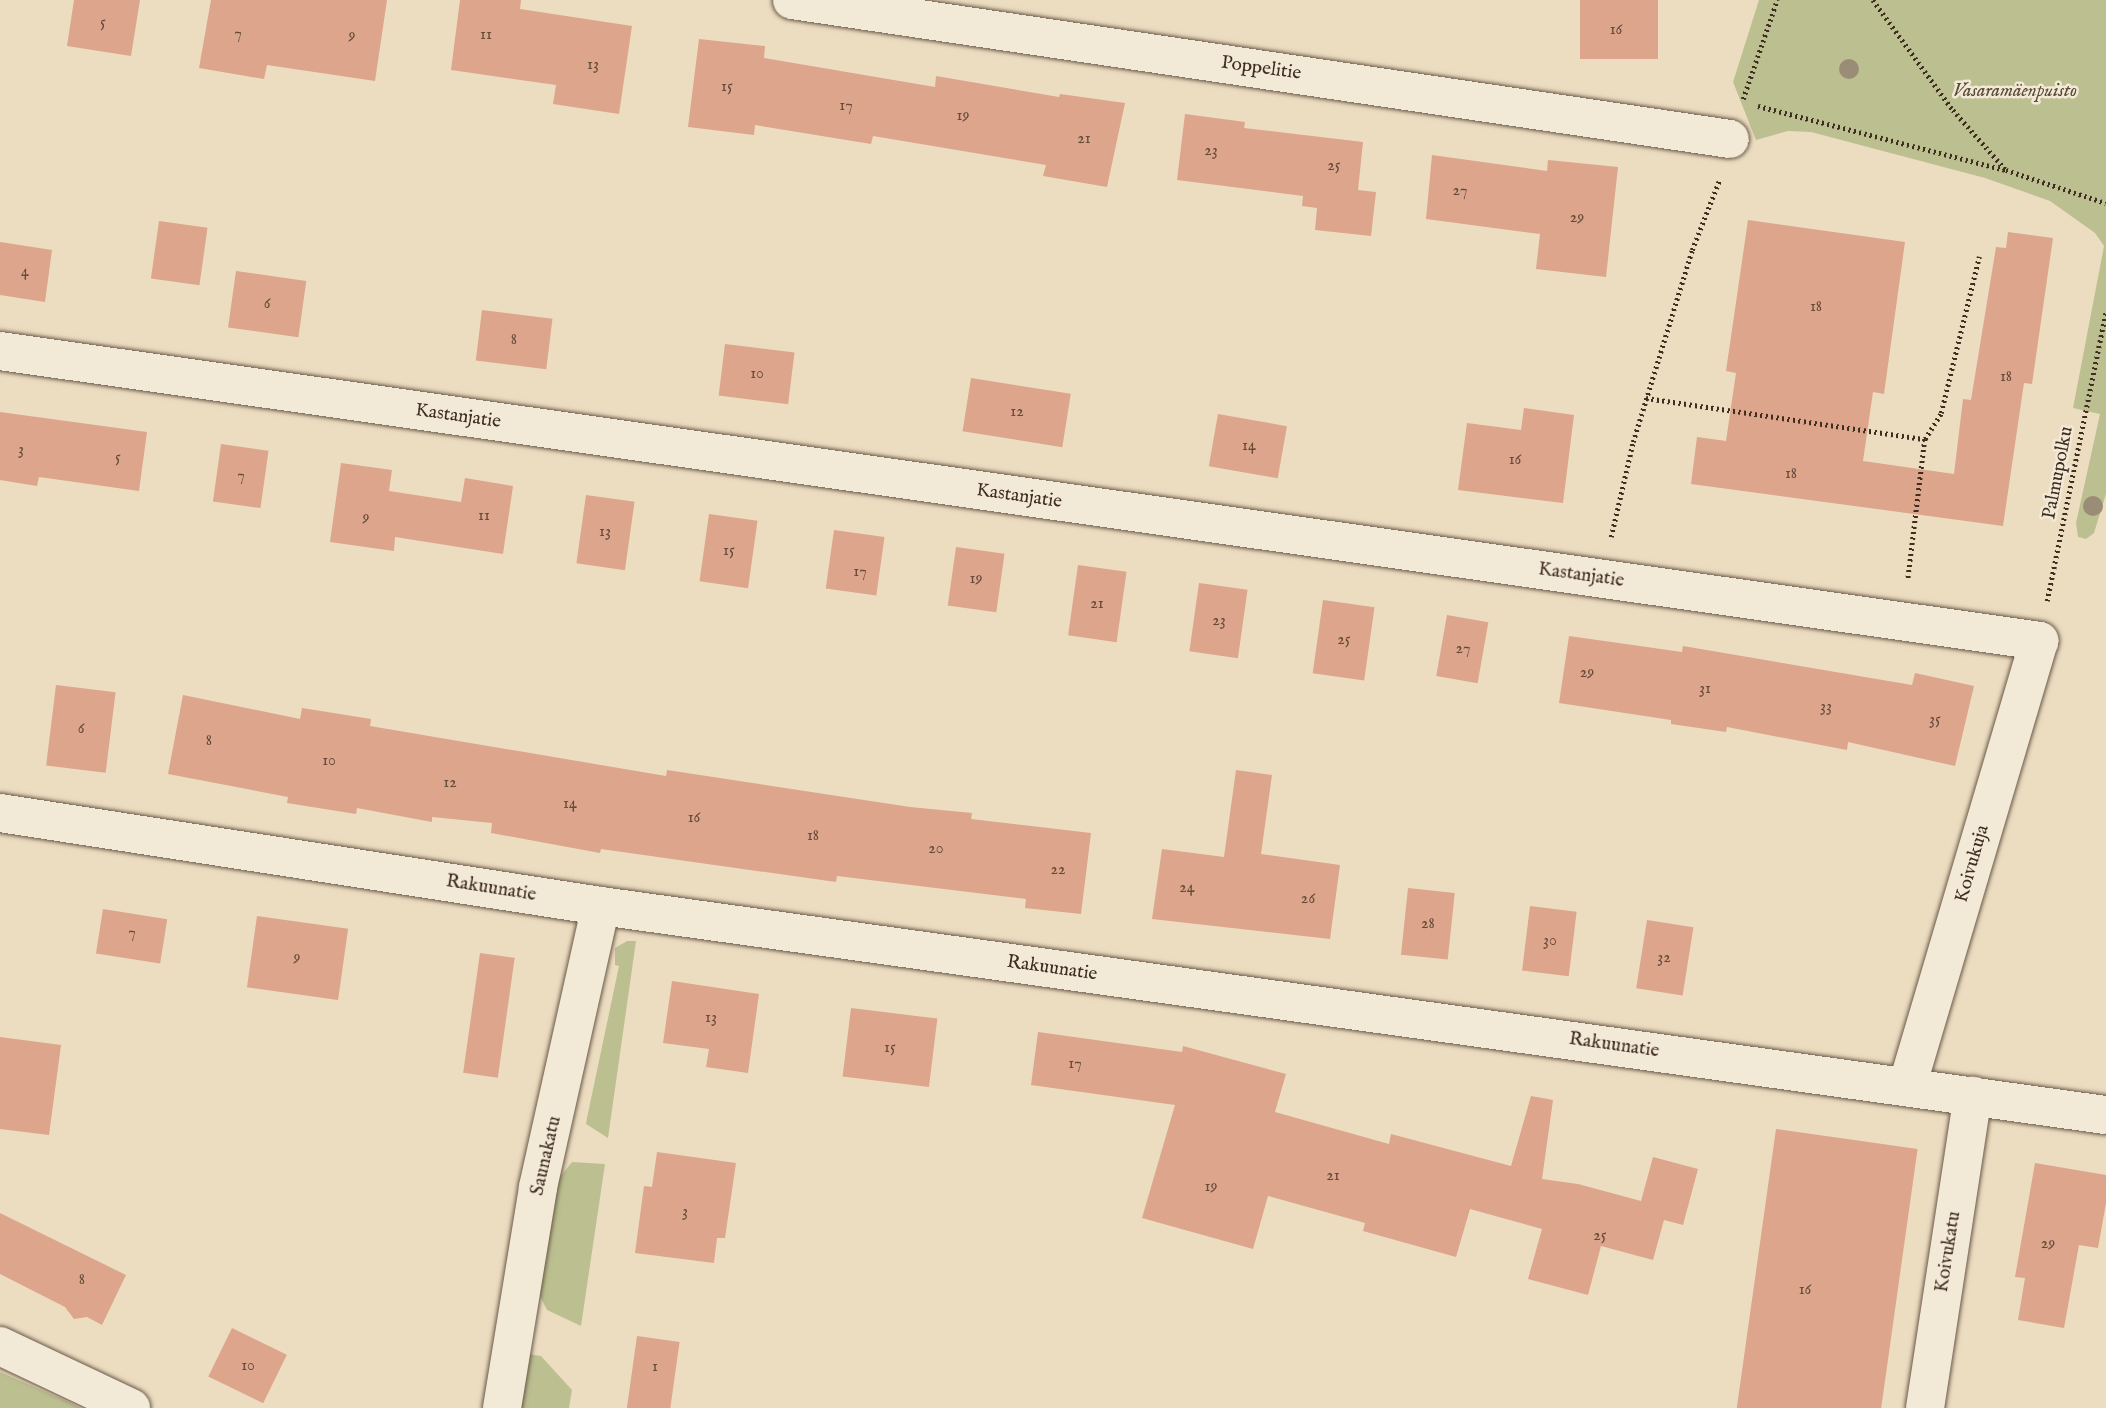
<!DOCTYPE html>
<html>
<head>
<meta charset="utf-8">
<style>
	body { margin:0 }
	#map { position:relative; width:2106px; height:1408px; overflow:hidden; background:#ecddc1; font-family:"IM FELL English",serif }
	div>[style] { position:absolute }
	.green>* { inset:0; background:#bcc090 }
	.building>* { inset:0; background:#dca58c; transform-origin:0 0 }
	.path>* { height:4.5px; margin-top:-2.25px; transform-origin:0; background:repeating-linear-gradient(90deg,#3f2d1f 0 2px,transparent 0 5.5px) }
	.roads { filter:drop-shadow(0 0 2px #6a5948) drop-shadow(0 0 2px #6a5948) }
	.minor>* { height:38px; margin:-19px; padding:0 19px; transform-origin:19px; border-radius:19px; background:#f3e9d7 }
	.trees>* { width:20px; height:20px; margin:-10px; border-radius:50%; background:#9b8c75 }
	span { translate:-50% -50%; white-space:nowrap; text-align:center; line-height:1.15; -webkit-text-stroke:5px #f3e9d7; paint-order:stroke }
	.number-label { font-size:16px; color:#664b3a }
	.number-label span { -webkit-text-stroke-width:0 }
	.street-label { font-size:19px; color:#3f2d1f }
	.park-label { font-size:19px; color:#584a36; font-style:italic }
</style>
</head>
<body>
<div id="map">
	<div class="green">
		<div style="clip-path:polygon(1759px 0,2106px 0,2106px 494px,2094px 533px,2086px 539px,2078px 537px,2076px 523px,2100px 414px,2073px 408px,2104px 246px,2095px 233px,2050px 201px,1985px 178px,1811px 132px,1788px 131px,1756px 140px,1733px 82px)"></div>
		<div style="clip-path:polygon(627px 941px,636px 941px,608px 1138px,586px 1124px,587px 1118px,619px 966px,615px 965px,615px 948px)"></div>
		<div style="clip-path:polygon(572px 1162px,605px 1164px,581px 1326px,547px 1310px,536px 1288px,552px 1187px)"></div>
		<div style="clip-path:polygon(527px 1354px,541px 1356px,572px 1390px,569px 1408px,512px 1408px)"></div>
		<div style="clip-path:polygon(0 1372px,66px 1401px,80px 1408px,0 1408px)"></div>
	</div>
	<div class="building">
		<div style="clip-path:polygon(74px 0,140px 0,131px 56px,67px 46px)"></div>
		<div style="clip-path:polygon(211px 0,387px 0,375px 81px,267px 65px,264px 79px,199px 68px)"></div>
		<div style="clip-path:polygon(460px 0,521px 0,520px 9px,632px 26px,619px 114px,553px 104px,556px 85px,451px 70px)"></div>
		<div style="left:1580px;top:0;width:78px;height:59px"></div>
		<div style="clip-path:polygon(699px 39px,765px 46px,764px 58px,935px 87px,936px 76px,1059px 97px,1060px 94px,1125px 103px,1107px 187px,1043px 176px,1046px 165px,873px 136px,871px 144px,755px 125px,754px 135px,688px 127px)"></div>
		<div style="clip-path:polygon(1185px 114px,1245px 122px,1244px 128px,1363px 142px,1358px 190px,1376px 192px,1371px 236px,1315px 230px,1317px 208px,1302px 206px,1303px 196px,1177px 180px)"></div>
		<div style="clip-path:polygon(1432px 155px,1547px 171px,1548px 160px,1618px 167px,1606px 277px,1536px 269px,1540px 234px,1426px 219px)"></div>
		<div style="clip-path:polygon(1748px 220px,1905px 242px,1884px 394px,1873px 392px,1863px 461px,1954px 474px,1963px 399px,1971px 400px,1996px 247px,2006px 248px,2008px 232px,2053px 238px,2032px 384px,2024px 383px,2003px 526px,1691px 484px,1697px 437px,1726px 441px,1736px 373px,1726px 371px)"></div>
		<div style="left:159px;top:221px;width:49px;height:58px;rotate:8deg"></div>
		<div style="clip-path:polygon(0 242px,52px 250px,45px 302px,0 295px)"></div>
		<div style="left:236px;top:271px;width:71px;height:57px;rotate:8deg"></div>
		<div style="left:482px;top:310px;width:71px;height:51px;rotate:7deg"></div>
		<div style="left:725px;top:344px;width:70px;height:52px;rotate:7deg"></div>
		<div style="left:971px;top:378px;width:101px;height:54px;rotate:9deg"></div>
		<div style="clip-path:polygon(1524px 408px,1574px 415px,1563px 503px,1458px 490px,1467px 423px,1521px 430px)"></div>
		<div style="clip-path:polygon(0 412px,147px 432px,139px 491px,39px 477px,37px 486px,0 480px)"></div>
		<div style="left:1218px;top:414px;width:70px;height:53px;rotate:10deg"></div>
		<div style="left:221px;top:444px;width:48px;height:58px;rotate:8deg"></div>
		<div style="clip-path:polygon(341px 463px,392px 470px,389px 491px,461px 502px,465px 478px,513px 486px,503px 554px,395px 537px,394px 551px,330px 542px)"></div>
		<div style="left:586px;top:495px;width:49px;height:69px;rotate:8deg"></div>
		<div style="left:709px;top:514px;width:49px;height:68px;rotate:8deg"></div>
		<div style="left:834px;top:530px;width:51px;height:59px;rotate:8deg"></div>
		<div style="left:956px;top:547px;width:49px;height:59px;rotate:8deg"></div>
		<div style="left:1078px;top:565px;width:49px;height:71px;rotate:8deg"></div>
		<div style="left:1199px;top:583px;width:49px;height:69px;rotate:8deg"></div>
		<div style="left:1323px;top:600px;width:52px;height:74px;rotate:8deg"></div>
		<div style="left:1447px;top:615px;width:42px;height:62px;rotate:10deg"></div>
		<div style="clip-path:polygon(1569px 636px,1682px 652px,1683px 646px,1912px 685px,1915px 673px,1974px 686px,1955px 766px,1848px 742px,1847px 750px,1727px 727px,1726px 732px,1671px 724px,1671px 720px,1559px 703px)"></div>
		<div style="left:56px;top:685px;width:60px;height:81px;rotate:7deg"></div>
		<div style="clip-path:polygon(183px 695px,300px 719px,302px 708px,371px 719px,370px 726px,666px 776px,667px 770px,910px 807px,972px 813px,971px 819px,1091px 833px,1081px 914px,1025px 908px,1026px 899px,837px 876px,836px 882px,601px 849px,600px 853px,491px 833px,492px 823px,432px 817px,432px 822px,357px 808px,356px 814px,287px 803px,288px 797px,168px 774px)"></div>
		<div style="clip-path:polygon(1236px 770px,1272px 775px,1261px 854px,1340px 865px,1330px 939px,1152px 919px,1162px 849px,1224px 857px)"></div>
		<div style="left:1408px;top:888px;width:47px;height:67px;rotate:6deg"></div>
		<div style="left:1530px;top:906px;width:47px;height:65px;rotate:7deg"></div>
		<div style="left:103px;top:909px;width:65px;height:45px;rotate:9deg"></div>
		<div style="left:257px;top:916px;width:92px;height:72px;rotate:8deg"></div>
		<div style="left:1647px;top:920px;width:47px;height:69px;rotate:9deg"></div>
		<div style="left:480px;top:953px;width:35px;height:121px;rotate:8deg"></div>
		<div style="clip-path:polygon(672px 981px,759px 994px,748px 1073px,706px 1067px,709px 1049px,663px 1043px)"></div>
		<div style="left:851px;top:1008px;width:87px;height:69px;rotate:7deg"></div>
		<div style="clip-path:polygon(1038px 1032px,1182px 1052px,1183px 1046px,1264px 1068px,1286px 1074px,1275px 1112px,1389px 1144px,1391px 1134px,1511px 1166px,1531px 1096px,1553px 1100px,1542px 1179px,1578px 1184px,1641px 1201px,1653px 1157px,1698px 1169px,1683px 1225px,1664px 1220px,1653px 1260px,1601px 1246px,1588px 1295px,1528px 1279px,1542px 1229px,1470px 1209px,1456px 1257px,1363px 1231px,1365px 1223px,1268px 1196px,1253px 1249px,1142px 1218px,1175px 1105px,1031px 1085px)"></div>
		<div style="clip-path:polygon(0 1037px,61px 1045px,49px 1135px,0 1129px)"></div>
		<div style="left:1776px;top:1129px;width:143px;height:282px;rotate:8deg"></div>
		<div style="clip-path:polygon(657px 1152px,736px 1163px,725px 1238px,717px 1238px,714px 1263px,635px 1253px,644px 1186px,652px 1187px)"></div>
		<div style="clip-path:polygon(2035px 1163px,2106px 1175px,2106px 1203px,2098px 1248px,2079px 1245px,2064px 1328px,2018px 1320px,2025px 1278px,2015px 1277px)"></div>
		<div style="clip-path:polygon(0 1213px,126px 1275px,102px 1325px,87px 1317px,74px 1319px,65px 1307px,0 1274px)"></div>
		<div style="left:232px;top:1328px;width:61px;height:54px;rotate:26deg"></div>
		<div style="left:637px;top:1336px;width:43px;height:73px;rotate:8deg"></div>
	</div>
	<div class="path">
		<div style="left:1873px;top:0;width:136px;rotate:54deg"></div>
		<div style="left:1953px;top:110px;width:80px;rotate:48.5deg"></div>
		<div style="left:1743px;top:99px;width:105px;rotate:-71deg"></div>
		<div style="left:1758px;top:106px;width:256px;rotate:14.5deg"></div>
		<div style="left:2006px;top:170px;width:105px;rotate:18.3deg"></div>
		<div style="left:1646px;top:398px;width:282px;rotate:8.4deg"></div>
		<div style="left:1925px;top:439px;width:141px;rotate:96.9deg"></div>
		<div style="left:1925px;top:439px;width:31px;rotate:-58deg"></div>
		<div style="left:1941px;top:413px;width:161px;rotate:-76.3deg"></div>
		<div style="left:1611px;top:537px;width:98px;rotate:-77deg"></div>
		<div style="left:1633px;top:442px;width:201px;rotate:-72.9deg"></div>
		<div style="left:1692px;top:250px;width:74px;rotate:-68.6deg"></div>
		<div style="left:2047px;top:601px;width:296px;rotate:-78.5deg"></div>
	</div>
	<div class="roads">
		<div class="minor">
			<div style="left:792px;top:0;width:948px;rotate:8.43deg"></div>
			<div style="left:0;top:351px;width:2060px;rotate:8.09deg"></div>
			<div style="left:2039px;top:641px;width:464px;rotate:106.5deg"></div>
			<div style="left:0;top:813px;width:608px;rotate:8.8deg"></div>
			<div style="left:601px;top:906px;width:1519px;rotate:7.91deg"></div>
			<div style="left:0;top:1346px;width:145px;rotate:25.3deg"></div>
			<div style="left:502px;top:1408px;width:224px;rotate:-80.7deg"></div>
			<div style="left:538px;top:1187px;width:288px;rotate:-77.4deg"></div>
			<div style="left:1925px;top:1408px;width:316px;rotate:-81.3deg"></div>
		</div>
	</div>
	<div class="trees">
		<div style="left:1849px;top:69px"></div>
		<div style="left:2093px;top:506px"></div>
	</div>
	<div class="number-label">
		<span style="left:103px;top:23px">5</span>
		<span style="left:1616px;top:30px">16</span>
		<span style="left:238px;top:34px">7</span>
		<span style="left:486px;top:35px">11</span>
		<span style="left:352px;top:36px">9</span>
		<span style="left:593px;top:65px">13</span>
		<span style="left:727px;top:87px">15</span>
		<span style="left:846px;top:106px">17</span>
		<span style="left:963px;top:116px">19</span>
		<span style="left:1084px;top:139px">21</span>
		<span style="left:1211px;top:151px">23</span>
		<span style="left:1334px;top:166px">25</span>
		<span style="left:1460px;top:191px">27</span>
		<span style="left:1577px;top:218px">29</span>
		<span style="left:25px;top:272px">4</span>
		<span style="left:267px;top:304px">6</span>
		<span style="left:1816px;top:307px">18</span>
		<span style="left:514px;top:340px">8</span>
		<span style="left:757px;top:374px">10</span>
		<span style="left:2006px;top:377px">18</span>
		<span style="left:1017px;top:412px">12</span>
		<span style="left:1249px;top:446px">14</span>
		<span style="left:21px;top:450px">3</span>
		<span style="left:118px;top:458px">5</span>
		<span style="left:1515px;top:460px">16</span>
		<span style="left:1791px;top:474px">18</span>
		<span style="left:241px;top:476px">7</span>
		<span style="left:484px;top:516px">11</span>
		<span style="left:366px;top:518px">9</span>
		<span style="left:605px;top:532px">13</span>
		<span style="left:729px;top:551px">15</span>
		<span style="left:860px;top:572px">17</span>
		<span style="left:976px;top:579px">19</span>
		<span style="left:1097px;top:604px">21</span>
		<span style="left:1219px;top:621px">23</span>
		<span style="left:1344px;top:640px">25</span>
		<span style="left:1463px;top:649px">27</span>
		<span style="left:1587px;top:673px">29</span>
		<span style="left:1705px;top:689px">31</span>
		<span style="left:1826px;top:707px">33</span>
		<span style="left:1935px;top:720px">35</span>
		<span style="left:81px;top:729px">6</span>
		<span style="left:209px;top:741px">8</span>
		<span style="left:329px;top:761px">10</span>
		<span style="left:450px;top:783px">12</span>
		<span style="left:570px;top:804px">14</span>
		<span style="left:694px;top:818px">16</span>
		<span style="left:813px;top:836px">18</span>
		<span style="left:936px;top:849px">20</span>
		<span style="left:1058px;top:870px">22</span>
		<span style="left:1187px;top:888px">24</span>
		<span style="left:1308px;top:899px">26</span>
		<span style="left:1428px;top:924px">28</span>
		<span style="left:132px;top:933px">7</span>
		<span style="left:1550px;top:941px">30</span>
		<span style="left:297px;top:958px">9</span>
		<span style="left:1664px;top:958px">32</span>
		<span style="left:711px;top:1018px">13</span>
		<span style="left:890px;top:1048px">15</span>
		<span style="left:1075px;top:1064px">17</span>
		<span style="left:1333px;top:1176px">21</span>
		<span style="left:1211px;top:1187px">19</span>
		<span style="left:685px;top:1212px">3</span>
		<span style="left:1600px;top:1236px">25</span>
		<span style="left:2048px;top:1244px">29</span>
		<span style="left:82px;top:1280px">8</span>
		<span style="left:1805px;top:1290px">16</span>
		<span style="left:248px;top:1366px">10</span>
		<span style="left:655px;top:1367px">1</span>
	</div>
	<div class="street-label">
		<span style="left:1261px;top:69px;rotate:8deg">Poppelitie</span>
		<span style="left:458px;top:417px;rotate:8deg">Kastanjatie</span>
		<span style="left:2059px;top:473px;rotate:-79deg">Palmupolku</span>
		<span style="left:1019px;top:497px;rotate:8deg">Kastanjatie</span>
		<span style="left:1581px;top:576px;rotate:8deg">Kastanjatie</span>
		<span style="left:1973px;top:864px;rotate:-74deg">Koivukuja</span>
		<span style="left:491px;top:889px;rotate:9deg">Rakuunatie</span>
		<span style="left:1052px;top:969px;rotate:8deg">Rakuunatie</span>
		<span style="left:1614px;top:1046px;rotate:8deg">Rakuunatie</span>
		<span style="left:547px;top:1156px;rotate:-77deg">Saunakatu</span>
		<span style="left:1949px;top:1252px;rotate:-81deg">Koivukatu</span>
	</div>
	<div class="park-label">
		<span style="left:2015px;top:92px">Vasaramäenpuisto</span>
	</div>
</div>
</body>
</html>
